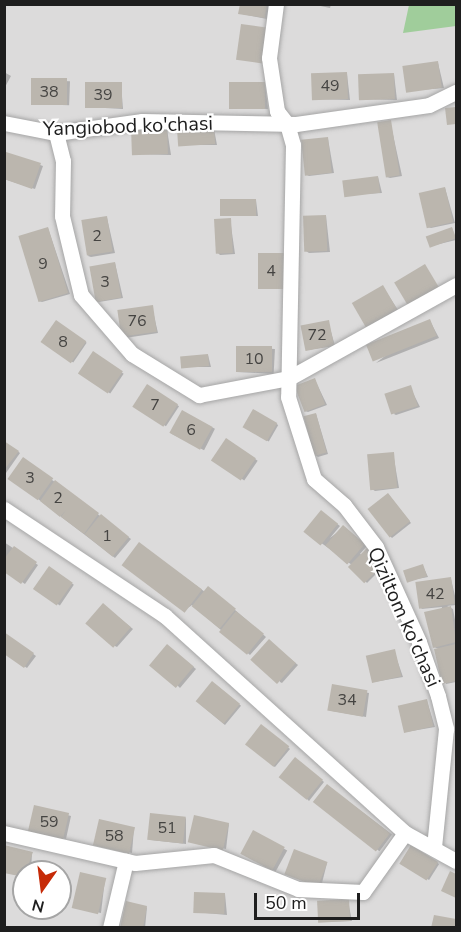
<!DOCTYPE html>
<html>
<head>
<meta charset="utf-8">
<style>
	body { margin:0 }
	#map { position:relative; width:461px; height:932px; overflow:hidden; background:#efede5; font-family:"Nunito Sans",sans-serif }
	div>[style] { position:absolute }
	.residential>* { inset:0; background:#dcdbdb }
	.forest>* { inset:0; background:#a0cd9b }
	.shadow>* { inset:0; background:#0003; transform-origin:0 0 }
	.building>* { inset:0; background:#bbb6ae; transform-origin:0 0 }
	.roads { filter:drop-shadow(0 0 2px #a5a5a5) drop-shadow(0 0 2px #a5a5a5) }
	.street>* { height:15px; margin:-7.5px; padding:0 7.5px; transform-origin:7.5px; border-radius:7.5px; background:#fff }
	span { translate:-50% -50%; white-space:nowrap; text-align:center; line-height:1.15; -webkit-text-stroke:4.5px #fff; paint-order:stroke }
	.number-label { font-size:16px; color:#454442 }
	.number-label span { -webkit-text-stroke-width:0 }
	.street-label { font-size:20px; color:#1e1e1e }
	.frame { position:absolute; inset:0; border:6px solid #1e1e1e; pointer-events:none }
	.north { position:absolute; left:12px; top:860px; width:60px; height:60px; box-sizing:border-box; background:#fff; border:2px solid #a5a5a5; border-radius:50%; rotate:194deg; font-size:16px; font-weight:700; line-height:24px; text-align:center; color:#1e1e1e }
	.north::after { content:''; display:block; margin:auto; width:21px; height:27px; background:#c62a07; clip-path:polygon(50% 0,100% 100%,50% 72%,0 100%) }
	.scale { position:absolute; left:254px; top:893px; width:106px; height:27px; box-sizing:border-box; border:3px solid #1e1e1e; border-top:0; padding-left:8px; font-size:18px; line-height:21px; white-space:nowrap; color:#1e1e1e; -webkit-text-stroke:4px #fff; paint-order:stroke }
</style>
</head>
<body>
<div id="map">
	<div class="residential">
		<div style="clip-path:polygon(evenodd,5px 5px,456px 5px,456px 927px,5px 928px,5px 5px,24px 872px,60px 872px,60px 908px,24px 908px,24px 872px)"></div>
	</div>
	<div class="forest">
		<div style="clip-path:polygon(409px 5px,456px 5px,456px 26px,403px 33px)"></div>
	</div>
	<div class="shadow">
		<div style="clip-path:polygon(241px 4px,269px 4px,267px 19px,242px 14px)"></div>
		<div style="clip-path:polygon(311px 4px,331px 4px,330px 8px)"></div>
		<div style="clip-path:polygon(438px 63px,444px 88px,407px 91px)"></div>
		<div style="clip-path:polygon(4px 72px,11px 76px,4px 89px)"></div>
		<div style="clip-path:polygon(347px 74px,350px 100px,313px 99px)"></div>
		<div style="clip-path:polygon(394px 74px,397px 100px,360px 99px)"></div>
		<div style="left:33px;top:80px;width:37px;height:24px;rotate:2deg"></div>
		<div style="clip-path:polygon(121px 83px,123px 109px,87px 107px)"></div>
		<div style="clip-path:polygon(265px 84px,268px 109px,231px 108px)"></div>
		<div style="clip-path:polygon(390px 121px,402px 176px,390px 178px,387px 177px)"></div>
		<div style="clip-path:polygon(167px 129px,171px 155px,134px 154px)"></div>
		<div style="clip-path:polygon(214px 129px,217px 145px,179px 145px)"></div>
		<div style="clip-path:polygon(328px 139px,334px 173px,309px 176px,307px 175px)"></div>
		<div style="clip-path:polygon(7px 154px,43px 166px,35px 189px,4px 179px)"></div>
		<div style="clip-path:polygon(378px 177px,382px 193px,346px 195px)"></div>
		<div style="clip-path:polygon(445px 188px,455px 223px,431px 228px,428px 227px)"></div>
		<div style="clip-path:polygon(256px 200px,258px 216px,222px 215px)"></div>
		<div style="clip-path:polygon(326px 216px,330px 252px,309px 253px,306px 251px)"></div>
		<div style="clip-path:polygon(107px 218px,115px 253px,91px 257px,88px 256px)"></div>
		<div style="clip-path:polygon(230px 219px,235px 254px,220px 255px,218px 253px)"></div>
		<div style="clip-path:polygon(48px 228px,70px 294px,42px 302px,39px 301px)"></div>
		<div style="clip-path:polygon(452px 228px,456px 240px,431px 246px)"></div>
		<div style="clip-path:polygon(115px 263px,123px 298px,99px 302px,96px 301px)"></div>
		<div style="clip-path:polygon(383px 287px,398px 310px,369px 327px)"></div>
		<div style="clip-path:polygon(152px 307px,158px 333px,125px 338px)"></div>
		<div style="clip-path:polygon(328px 321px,335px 346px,307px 350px)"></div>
		<div style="clip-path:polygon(430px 321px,439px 338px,376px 363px)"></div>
		<div style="left:56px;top:322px;width:37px;height:24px;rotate:34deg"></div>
		<div style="left:238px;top:347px;width:37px;height:25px;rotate:3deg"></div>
		<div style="left:93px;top:353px;width:37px;height:24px;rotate:34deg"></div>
		<div style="clip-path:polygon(208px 355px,211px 367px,183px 367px)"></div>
		<div style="clip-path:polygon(315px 380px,327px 405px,308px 412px,305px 411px)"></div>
		<div style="left:148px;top:386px;width:37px;height:24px;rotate:33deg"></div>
		<div style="clip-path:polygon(410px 387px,420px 407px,396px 415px,394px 414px)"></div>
		<div style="left:254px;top:411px;width:28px;height:19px;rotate:30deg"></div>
		<div style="left:182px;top:412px;width:37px;height:24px;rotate:27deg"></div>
		<div style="clip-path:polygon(316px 414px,328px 454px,318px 457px,315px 455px)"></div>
		<div style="left:227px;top:440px;width:37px;height:24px;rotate:34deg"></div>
		<div style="clip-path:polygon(4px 442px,20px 453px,6px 473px,4px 472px)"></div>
		<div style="clip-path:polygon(393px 453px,399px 488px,375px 491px,372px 489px)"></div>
		<div style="clip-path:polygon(24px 459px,131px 539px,115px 558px,38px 499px)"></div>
		<div style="clip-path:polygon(388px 494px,411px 523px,392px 538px,390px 536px)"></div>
		<div style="clip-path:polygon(324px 514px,340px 526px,330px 538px,344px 527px,367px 546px,360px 554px,384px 566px,367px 583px,352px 565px,306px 532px)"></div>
		<div style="clip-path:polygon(4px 542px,38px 565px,25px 584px,4px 570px)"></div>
		<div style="clip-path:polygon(141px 545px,205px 592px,211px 589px,266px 637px,250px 655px,192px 605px,185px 610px)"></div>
		<div style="clip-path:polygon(423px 566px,428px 577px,407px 581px)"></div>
		<div style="left:49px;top:568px;width:30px;height:25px;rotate:34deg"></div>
		<div style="clip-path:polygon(451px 579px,456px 600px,456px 605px,447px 606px,453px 609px,456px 625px,456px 682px,446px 684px,439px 649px,434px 647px,442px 607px,421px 609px)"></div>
		<div style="clip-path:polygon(106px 607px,133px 629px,117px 647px,115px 646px)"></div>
		<div style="clip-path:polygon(5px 634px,36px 656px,27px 668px,4px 652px)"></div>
		<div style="clip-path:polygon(271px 643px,298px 665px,282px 683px,280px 682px)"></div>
		<div style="clip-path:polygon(169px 647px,196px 669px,180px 688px,178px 686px)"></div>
		<div style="clip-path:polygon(394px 651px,403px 677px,374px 682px)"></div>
		<div style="left:215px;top:684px;width:34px;height:25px;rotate:40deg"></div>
		<div style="clip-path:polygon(333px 686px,369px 693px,366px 717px,332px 711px)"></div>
		<div style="clip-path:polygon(427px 701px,435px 727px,406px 732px)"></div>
		<div style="clip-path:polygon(264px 727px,290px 749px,275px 767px,273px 766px)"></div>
		<div style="clip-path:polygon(298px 760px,324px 782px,309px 801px,307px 799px)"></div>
		<div style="left:329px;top:787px;width:79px;height:21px;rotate:37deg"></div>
		<div style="clip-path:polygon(35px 807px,71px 816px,66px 839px,33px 832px)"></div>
		<div style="clip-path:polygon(186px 818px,186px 844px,151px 840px)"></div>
		<div style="clip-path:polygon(229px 824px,226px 849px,192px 842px)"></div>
		<div style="clip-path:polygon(134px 828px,132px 853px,98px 846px)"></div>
		<div style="left:254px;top:832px;width:38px;height:24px;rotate:29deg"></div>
		<div style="left:412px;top:847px;width:32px;height:19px;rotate:32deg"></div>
		<div style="clip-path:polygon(32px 853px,31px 872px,24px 872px,24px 877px,4px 872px)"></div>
		<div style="clip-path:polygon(327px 863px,321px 887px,288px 874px)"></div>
		<div style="clip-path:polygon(105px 879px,101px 913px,76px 908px)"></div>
		<div style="clip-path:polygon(225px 894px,227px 915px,195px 912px)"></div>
		<div style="clip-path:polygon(348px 901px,352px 921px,320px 922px)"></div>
		<div style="clip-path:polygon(147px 907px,145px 928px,122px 928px)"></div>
	</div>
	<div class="building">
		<div style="clip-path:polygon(240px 4px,267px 4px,265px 18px,238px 14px)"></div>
		<div style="left:241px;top:24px;width:27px;height:36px;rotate:8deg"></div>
		<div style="left:438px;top:61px;width:27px;height:36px;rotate:82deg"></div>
		<div style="left:347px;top:72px;width:27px;height:36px;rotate:88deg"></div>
		<div style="left:394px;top:73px;width:26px;height:36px;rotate:88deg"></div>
		<div style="left:31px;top:78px;width:36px;height:27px"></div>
		<div style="left:85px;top:82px;width:37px;height:26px"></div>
		<div style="left:229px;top:82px;width:36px;height:27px"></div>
		<div style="clip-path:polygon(456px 107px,456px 124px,447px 125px,445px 108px)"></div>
		<div style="left:391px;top:120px;width:56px;height:14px;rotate:81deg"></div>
		<div style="left:167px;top:127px;width:27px;height:36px;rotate:88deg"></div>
		<div style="left:214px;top:128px;width:16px;height:37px;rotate:86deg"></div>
		<div style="left:328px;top:137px;width:36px;height:27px;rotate:84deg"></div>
		<div style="clip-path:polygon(6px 152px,41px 163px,32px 189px,4px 179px)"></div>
		<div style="left:378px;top:176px;width:17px;height:36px;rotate:83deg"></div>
		<div style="left:445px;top:187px;width:36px;height:27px;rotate:77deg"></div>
		<div style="left:220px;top:199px;width:36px;height:17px"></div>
		<div style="left:326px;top:215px;width:36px;height:23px;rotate:88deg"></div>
		<div style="left:107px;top:216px;width:36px;height:26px;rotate:81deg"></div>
		<div style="left:231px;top:218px;width:35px;height:17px;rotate:87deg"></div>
		<div style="left:48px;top:227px;width:69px;height:31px;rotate:73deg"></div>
		<div style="left:452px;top:227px;width:12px;height:28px;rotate:70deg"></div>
		<div style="left:258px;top:253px;width:27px;height:36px"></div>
		<div style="left:115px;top:262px;width:36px;height:26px;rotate:80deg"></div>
		<div style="left:425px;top:264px;width:27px;height:36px;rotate:59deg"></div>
		<div style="left:383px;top:285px;width:28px;height:36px;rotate:60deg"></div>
		<div style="left:153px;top:305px;width:27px;height:36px;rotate:82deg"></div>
		<div style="left:430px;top:319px;width:18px;height:69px;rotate:68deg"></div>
		<div style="left:56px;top:320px;width:37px;height:27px;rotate:35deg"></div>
		<div style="left:329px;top:320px;width:26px;height:29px;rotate:79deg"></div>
		<div style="left:236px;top:346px;width:36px;height:26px"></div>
		<div style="left:93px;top:351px;width:36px;height:27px;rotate:34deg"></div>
		<div style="left:208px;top:354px;width:12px;height:28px;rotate:85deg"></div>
		<div style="left:315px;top:378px;width:28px;height:22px;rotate:69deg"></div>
		<div style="left:147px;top:384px;width:37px;height:27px;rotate:33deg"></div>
		<div style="left:411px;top:385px;width:22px;height:28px;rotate:72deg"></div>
		<div style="left:253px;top:409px;width:28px;height:21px;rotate:30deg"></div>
		<div style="left:182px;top:410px;width:35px;height:26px;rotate:29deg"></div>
		<div style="left:316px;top:413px;width:41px;height:13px;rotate:75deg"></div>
		<div style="left:226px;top:438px;width:36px;height:27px;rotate:34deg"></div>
		<div style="clip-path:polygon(4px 441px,19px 451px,4px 470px)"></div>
		<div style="left:394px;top:452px;width:36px;height:27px;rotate:85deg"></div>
		<div style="left:23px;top:457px;width:37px;height:27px;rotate:35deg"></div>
		<div style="clip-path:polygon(55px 480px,99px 513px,84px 534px,61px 517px,66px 510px,60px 517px,40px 501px)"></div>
		<div style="left:388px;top:493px;width:36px;height:26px;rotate:52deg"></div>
		<div style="left:321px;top:510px;width:22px;height:28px;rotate:39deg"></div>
		<div style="left:101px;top:514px;width:36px;height:26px;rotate:39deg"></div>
		<div style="left:343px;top:525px;width:29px;height:27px;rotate:41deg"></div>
		<div style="left:139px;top:542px;width:79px;height:29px;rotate:37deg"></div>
		<div style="clip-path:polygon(14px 546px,37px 562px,21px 584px,4px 572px,4px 559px)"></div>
		<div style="left:367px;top:548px;width:23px;height:27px;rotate:45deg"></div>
		<div style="left:423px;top:564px;width:13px;height:21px;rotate:72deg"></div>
		<div style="left:49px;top:566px;width:29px;height:28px;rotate:35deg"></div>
		<div style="left:451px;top:577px;width:27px;height:36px;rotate:82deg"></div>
		<div style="left:208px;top:586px;width:36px;height:26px;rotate:39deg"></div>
		<div style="left:103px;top:603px;width:37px;height:27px;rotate:41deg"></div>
		<div style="clip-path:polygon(451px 606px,456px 642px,433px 648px,424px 612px)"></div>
		<div style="left:236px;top:611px;width:36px;height:27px;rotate:39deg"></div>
		<div style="clip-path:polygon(4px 632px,34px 653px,24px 668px,4px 654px)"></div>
		<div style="left:269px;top:639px;width:36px;height:28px;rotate:42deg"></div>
		<div style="left:167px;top:644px;width:35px;height:28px;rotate:40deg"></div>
		<div style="clip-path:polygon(456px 644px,456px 681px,442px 684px,434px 649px)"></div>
		<div style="left:395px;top:649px;width:28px;height:30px;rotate:77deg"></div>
		<div style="left:212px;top:681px;width:36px;height:26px;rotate:39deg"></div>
		<div style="left:332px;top:684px;width:36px;height:27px;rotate:10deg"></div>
		<div style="left:427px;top:699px;width:28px;height:30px;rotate:77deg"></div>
		<div style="left:261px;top:724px;width:36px;height:26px;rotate:38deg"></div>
		<div style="left:295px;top:757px;width:36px;height:26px;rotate:39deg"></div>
		<div style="left:327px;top:784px;width:80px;height:23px;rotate:38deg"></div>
		<div style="left:34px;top:805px;width:36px;height:28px;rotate:13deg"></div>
		<div style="left:150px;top:813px;width:36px;height:27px;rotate:6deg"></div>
		<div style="left:194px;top:815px;width:36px;height:28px;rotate:13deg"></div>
		<div style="left:99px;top:819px;width:37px;height:27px;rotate:13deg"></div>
		<div style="left:253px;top:830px;width:36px;height:27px;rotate:28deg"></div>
		<div style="clip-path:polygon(4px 845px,33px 852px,24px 877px,4px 873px)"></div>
		<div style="left:411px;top:845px;width:32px;height:22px;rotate:32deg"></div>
		<div style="left:294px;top:849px;width:36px;height:27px;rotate:21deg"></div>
		<div style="clip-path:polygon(450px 871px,456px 874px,456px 898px,441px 891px)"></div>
		<div style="left:80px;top:872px;width:27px;height:37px;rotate:13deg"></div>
		<div style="left:194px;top:892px;width:31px;height:21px;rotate:2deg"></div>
		<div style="left:349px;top:899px;width:22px;height:32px;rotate:87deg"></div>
		<div style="clip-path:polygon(126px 901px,147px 906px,143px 928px,120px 928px)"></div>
		<div style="clip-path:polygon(434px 915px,456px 919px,456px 928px,431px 928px)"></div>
	</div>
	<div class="roads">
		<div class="street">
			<div style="left:276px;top:4px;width:54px;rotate:97.4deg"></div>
			<div style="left:269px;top:58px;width:54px;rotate:81.4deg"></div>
			<div style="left:277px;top:111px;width:16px;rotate:52deg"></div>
			<div style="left:287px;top:124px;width:22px;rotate:74deg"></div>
			<div style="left:293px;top:145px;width:252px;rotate:91.1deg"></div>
			<div style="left:288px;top:397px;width:86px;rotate:72.4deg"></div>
			<div style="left:314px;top:479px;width:40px;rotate:41deg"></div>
			<div style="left:344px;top:505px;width:53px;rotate:52.7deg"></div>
			<div style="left:376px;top:547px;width:104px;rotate:65.6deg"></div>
			<div style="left:419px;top:642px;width:57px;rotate:70.6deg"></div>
			<div style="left:438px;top:696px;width:34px;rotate:76deg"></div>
			<div style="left:446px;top:729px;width:120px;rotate:95.8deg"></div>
			<div style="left:4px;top:123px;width:53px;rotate:10.9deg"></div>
			<div style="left:56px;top:133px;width:87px;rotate:-7.9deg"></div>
			<div style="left:142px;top:121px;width:154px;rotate:1.1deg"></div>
			<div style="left:296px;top:124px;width:134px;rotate:-8.1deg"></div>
			<div style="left:429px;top:105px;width:30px;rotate:-26deg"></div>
			<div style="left:56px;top:133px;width:29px;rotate:76deg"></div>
			<div style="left:63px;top:161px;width:55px;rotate:91deg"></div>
			<div style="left:62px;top:216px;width:81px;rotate:76.5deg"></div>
			<div style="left:81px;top:295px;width:78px;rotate:49.2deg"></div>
			<div style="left:132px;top:354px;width:79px;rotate:31.5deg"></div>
			<div style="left:199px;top:395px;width:92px;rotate:-10.7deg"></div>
			<div style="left:289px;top:378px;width:191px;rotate:-29.1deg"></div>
			<div style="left:4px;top:509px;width:193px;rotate:33.6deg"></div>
			<div style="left:165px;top:616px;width:324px;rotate:42.1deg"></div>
			<div style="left:405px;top:833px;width:58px;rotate:28.8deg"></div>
			<div style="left:4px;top:833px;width:134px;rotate:12.9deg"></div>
			<div style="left:135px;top:863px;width:79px;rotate:-5.8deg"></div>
			<div style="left:214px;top:855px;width:91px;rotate:22deg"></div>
			<div style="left:298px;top:889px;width:65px;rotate:2.6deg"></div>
			<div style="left:363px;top:892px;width:72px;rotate:-54.6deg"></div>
			<div style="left:110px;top:928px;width:69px;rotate:-76.6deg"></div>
		</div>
	</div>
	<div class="number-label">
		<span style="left:330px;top:86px">49</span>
		<span style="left:49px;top:92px">38</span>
		<span style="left:103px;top:95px">39</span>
		<span style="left:97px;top:236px">2</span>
		<span style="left:43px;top:264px">9</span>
		<span style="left:271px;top:271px">4</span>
		<span style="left:105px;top:282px">3</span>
		<span style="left:137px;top:321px">76</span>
		<span style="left:317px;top:335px">72</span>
		<span style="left:63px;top:342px">8</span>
		<span style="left:254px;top:359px">10</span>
		<span style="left:155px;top:405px">7</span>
		<span style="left:191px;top:430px">6</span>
		<span style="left:30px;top:478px">3</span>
		<span style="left:58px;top:498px">2</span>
		<span style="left:107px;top:536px">1</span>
		<span style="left:435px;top:594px">42</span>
		<span style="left:347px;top:700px">34</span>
		<span style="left:49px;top:822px">59</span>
		<span style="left:167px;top:828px">51</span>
		<span style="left:114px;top:836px">58</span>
	</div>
	<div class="street-label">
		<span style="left:128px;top:126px;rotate:-2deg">Yangiobod ko'chasi</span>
		<span style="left:404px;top:617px;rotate:66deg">Qiziltom ko'chasi</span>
	</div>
	<div class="frame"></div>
	<div class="north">N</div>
	<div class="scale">50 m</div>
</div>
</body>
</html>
